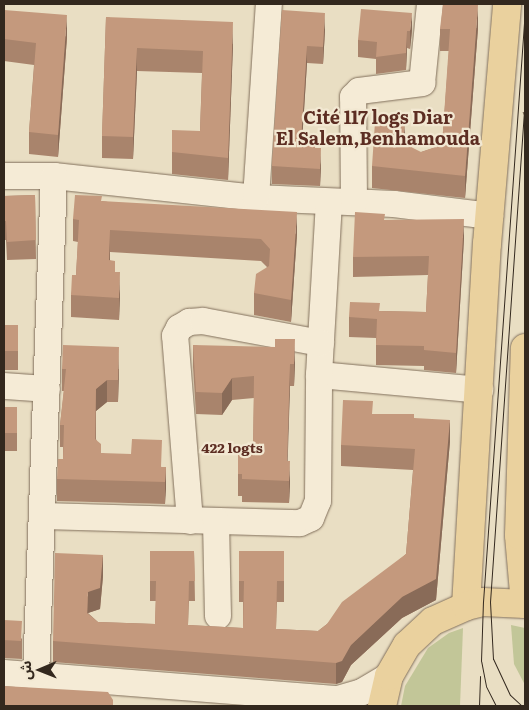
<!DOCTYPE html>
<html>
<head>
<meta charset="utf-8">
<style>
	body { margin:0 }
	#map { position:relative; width:529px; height:710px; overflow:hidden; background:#e9dec3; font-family:Literata,"Noto Sans Arabic",serif }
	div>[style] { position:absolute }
	.green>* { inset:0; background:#c2c698 }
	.path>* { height:3px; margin-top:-1.5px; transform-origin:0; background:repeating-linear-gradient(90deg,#82705c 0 4px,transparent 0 6.5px) }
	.roads { filter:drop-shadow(0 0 1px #82705c) drop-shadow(0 0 1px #82705c) }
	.minor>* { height:26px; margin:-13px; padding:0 13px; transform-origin:13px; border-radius:13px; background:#f5ebd6 }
	.major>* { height:28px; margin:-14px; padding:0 14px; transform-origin:14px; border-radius:14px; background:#ead19e }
	.tram>* { height:1px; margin:-0.5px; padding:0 0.5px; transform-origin:0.5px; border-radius:0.5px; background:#33281e }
	.wall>* { inset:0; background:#a9846c; transform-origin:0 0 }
	.shaded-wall>* { inset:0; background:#896b58; transform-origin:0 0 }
	.building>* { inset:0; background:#c4997d; transform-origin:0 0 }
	span { translate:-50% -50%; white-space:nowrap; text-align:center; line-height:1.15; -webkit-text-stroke:4.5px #f2e8d2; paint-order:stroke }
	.neighbourhood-label { font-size:14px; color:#5c2d22; font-weight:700 }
	.district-label { font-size:18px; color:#5c2d22; font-weight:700 }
	.frame { position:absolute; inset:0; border:5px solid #33281e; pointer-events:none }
	.north { position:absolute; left:15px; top:645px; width:50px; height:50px; -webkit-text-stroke:4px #f2e8d2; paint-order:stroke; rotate:269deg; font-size:14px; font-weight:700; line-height:20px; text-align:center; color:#33281e }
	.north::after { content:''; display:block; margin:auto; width:18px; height:22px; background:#33281e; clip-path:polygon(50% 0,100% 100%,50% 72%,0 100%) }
</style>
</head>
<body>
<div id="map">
	<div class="green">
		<div style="clip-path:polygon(511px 625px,525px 628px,525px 685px,514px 664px)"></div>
		<div style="clip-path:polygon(463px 628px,460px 706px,401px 706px,405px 686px,428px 648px,449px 633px)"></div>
	</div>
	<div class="path">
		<div style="left:524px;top:111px;width:3px;rotate:72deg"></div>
	</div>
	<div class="roads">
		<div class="minor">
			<div style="left:4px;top:176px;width:50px"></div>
			<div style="left:54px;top:176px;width:203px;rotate:6.2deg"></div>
			<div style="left:256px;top:198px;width:138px;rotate:2.5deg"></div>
			<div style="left:394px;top:204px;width:97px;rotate:7.1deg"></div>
			<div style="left:256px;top:198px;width:194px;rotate:-86.2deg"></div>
			<div style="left:354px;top:202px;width:105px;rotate:-90.5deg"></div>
			<div style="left:353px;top:97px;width:8px;rotate:-45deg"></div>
			<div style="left:359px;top:91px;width:64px;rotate:-7.2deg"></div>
			<div style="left:422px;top:83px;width:79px;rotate:-84.2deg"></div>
			<div style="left:319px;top:375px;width:162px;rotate:5.3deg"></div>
			<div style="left:4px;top:386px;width:43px;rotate:4deg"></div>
			<div style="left:43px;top:516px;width:257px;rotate:1.6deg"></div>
			<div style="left:300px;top:523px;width:12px;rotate:-24deg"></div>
			<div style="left:311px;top:518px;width:18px;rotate:-68deg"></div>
			<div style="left:318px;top:501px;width:126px;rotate:-89.5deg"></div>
			<div style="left:319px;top:375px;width:173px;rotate:-86.7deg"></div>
			<div style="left:190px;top:521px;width:186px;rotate:-94.6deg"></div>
			<div style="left:175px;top:336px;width:9px;rotate:-63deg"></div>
			<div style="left:179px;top:328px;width:12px;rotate:-31deg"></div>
			<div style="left:189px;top:322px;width:14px;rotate:-4deg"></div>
			<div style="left:203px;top:321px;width:120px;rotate:10.6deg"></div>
			<div style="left:216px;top:521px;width:95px;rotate:88.8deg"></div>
			<div style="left:4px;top:673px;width:335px;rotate:4.5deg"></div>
			<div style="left:338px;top:699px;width:25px;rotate:-16deg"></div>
			<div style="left:362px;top:692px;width:31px;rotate:-31deg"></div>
			<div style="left:36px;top:676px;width:500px;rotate:-87.94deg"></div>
		</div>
		<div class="major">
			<div style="left:525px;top:604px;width:69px;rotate:-95deg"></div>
			<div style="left:519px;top:535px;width:187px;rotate:-88.2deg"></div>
			<div style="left:466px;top:606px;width:363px;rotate:-86.7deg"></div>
			<div style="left:487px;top:244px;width:241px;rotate:-85.2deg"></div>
			<div style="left:382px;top:706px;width:31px;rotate:-77deg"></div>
			<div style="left:389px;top:676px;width:36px;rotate:-60deg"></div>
			<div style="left:407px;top:645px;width:35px;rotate:-43deg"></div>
			<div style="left:433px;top:621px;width:36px;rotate:-24deg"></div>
			<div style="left:466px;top:606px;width:17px;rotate:-13deg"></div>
			<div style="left:483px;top:602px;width:42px;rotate:2.7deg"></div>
		</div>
	</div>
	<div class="tram">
		<div style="left:479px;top:706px;width:30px;rotate:-88deg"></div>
		<div style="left:496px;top:706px;width:22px;rotate:-117deg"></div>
		<div style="left:486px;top:686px;width:25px;rotate:-101deg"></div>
		<div style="left:481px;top:661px;width:59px;rotate:-88.1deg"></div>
		<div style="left:483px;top:602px;width:594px;rotate:-85.95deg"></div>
		<div style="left:522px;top:706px;width:16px;rotate:-137deg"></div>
		<div style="left:510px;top:695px;width:40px;rotate:-115deg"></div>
		<div style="left:493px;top:659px;width:57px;rotate:-93deg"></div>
		<div style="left:490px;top:602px;width:506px;rotate:-86.04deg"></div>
	</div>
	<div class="wall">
		<div style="clip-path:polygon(4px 10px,67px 37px,58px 157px,29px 154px,29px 132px,34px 65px,4px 61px)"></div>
		<div style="clip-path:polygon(282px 10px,325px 30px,323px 64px,307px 63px,302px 141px,315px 148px,321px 165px,320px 186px,272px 184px,272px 166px)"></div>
		<div style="clip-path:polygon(106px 17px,233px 44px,228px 180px,172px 174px,172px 152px,200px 131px,202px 73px,137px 71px,133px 159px,102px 158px,102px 136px)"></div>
		<div style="clip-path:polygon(478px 28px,465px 198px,372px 188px,372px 166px,421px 152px,442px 145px,449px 51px,440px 51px,440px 29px)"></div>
		<div style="clip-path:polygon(412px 30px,410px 49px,407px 48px,406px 70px,376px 74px,376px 59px,358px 57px,358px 40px)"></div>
		<div style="clip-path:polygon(35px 195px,36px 259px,7px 260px,6px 240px,4px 240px,4px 196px)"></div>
		<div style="clip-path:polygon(102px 201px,297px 234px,291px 322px,254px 315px,254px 293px,267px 267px,261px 261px,110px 252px,110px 260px,115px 272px,120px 294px,119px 320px,71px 317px,71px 295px,76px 275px,78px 242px,73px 241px,73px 219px)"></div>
		<div style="clip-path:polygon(385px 220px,464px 238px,456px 373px,424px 370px,424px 366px,376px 365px,376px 338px,349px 337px,349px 317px,380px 311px,426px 312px,428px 275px,353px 277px,353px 257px)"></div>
		<div style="clip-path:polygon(4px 326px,18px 351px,18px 370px,4px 370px)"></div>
		<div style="clip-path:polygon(193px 345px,295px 362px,294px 386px,290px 386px,287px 461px,290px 483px,289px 503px,242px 502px,242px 496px,238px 496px,238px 474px,253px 448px,254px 398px,232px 400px,222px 415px,196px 414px,193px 367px)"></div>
		<div style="clip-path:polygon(62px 369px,119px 369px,118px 402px,107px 402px,96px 411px,96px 439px,101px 453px,162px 467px,166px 467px,165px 504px,57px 501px,57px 479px,63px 459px,63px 447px,60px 447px,60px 425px,64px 391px,62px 391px)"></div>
		<div style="left:4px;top:407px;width:13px;height:44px"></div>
		<div style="clip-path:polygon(373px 414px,414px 418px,450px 441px,436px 600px,402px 618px,351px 665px,342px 682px,336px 684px,53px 662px,53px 641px,103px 576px,100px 609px,88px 613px,98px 622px,155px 624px,156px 601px,150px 601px,150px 551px,194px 551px,195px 601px,189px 601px,188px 625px,243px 628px,243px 602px,239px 602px,239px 551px,284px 551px,284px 602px,277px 602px,276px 629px,318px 631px,327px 624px,406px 554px,413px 470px,341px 466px,341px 445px)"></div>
		<div style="clip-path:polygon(4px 620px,22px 639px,22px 659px,5px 658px)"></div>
	</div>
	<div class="shaded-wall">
		<div style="clip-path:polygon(478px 5px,478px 28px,465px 198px,465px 176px)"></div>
		<div style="clip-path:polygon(325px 13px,325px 30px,323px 64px,323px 47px)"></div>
		<div style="clip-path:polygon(412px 13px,412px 30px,410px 49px,410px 31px)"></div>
		<div style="clip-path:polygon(67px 15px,67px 37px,58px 157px,58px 135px)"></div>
		<div style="clip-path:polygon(233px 22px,233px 44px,228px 180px,228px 158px)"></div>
		<div style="clip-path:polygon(407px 31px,407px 48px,406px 70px,406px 53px)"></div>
		<div style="clip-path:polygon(307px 46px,307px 63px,301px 158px,301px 141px)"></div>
		<div style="clip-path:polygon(137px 48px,137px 71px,133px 159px,133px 137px)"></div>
		<div style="clip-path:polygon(405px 124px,405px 146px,403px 143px)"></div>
		<div style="clip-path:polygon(321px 148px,321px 165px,320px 186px,320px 169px)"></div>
		<div style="clip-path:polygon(297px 212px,297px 234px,291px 322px,291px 300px)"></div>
		<div style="clip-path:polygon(464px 219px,464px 238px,456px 373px,456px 353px)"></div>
		<div style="clip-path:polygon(110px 230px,110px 252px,109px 282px,109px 260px)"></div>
		<div style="clip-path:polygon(120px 272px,120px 294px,119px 320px,119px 298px)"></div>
		<div style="clip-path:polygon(295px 339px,295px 362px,294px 386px,294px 364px)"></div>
		<div style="clip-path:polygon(119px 347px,119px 369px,118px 402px,118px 380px)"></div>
		<div style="clip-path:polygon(290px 364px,290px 386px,287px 483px,287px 461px)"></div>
		<div style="clip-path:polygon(232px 378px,232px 400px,222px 415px,222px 393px)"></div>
		<div style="clip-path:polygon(107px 380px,107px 402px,96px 411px,95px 461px,96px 389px)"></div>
		<div style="clip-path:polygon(450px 420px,450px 441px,436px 600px,402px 618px,351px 665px,342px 682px,336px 684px,336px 663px,351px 645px,402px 597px)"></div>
		<div style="clip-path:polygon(290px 461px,290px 483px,289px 503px,289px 481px)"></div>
		<div style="clip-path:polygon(166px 467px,166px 489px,165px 504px,165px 482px)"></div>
		<div style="clip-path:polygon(103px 555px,103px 576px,100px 609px,88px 613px,87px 634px,88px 592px)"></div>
		<div style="left:4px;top:640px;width:1px;height:19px"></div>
	</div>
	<div class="building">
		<div style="clip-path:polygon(443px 4px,478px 5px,465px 176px,372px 166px,375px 122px,405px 124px,403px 143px,421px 152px,442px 145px,450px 29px,440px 29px)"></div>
		<div style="clip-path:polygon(361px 9px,412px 13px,410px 31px,407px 31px,406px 53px,376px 57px,377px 42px,358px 40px)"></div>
		<div style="clip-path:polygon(4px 10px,67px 15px,58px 135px,29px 132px,36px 43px,4px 39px)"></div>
		<div style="clip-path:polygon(282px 10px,325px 13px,323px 47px,307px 46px,301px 141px,315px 142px,315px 148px,321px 148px,320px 169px,272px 166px)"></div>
		<div style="clip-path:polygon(106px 17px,233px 22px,228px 158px,172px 152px,172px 130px,200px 131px,203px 51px,137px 48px,133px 137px,102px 136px)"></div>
		<div style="clip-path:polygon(35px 195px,36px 240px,7px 242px,6px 221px,4px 221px,4px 196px)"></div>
		<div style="clip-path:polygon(75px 195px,102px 196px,101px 201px,297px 212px,291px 300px,254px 293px,256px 274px,269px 266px,270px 249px,261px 239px,110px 230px,109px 260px,115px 261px,115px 272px,120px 272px,119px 298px,71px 295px,72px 275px,76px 275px,79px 220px,73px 219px)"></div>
		<div style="clip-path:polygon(355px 212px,385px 214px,384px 220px,464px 219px,456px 353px,424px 350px,424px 346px,376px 345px,377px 319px,349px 317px,350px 302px,380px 303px,379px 311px,426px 312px,429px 256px,353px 257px)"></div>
		<div style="left:18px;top:325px;width:26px;height:14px;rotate:90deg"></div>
		<div style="clip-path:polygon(275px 339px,295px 339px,294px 364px,290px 364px,287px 461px,290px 461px,289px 481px,242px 479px,242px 474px,238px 474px,238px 448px,253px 448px,254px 376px,232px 378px,222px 393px,196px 392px,193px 345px,275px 347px)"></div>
		<div style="clip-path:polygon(63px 345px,119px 347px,118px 380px,107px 380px,96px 389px,95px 439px,101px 444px,101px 453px,131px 454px,132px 439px,162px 440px,161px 467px,166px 467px,165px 482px,57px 479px,58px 459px,63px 459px,64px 425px,60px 425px,66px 369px,62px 369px)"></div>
		<div style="clip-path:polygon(343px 400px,373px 401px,372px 414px,414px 414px,414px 418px,450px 420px,436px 579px,402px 597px,351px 645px,342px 661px,336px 663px,53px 641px,55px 553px,103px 555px,100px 588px,88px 592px,87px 613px,98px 622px,155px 624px,156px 581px,150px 581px,150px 551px,194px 551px,195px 581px,189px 581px,188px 625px,243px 628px,244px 581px,239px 581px,239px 551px,284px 551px,284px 581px,277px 581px,276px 629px,318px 631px,327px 624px,342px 602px,406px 554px,415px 449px,341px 445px)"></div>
		<div style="left:4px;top:407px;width:13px;height:26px"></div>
		<div style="left:4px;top:620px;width:18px;height:20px;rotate:3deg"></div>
		<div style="clip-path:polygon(4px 686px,108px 692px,113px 700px,113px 706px,4px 706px)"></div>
	</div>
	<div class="neighbourhood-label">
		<span style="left:232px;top:447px">422 logts</span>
	</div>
	<div class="district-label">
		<span style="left:378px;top:128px">Cité 117 logs Diar<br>El Salem,Benhamouda</span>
	</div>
	<div class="frame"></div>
	<div class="north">ش</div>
</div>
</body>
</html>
